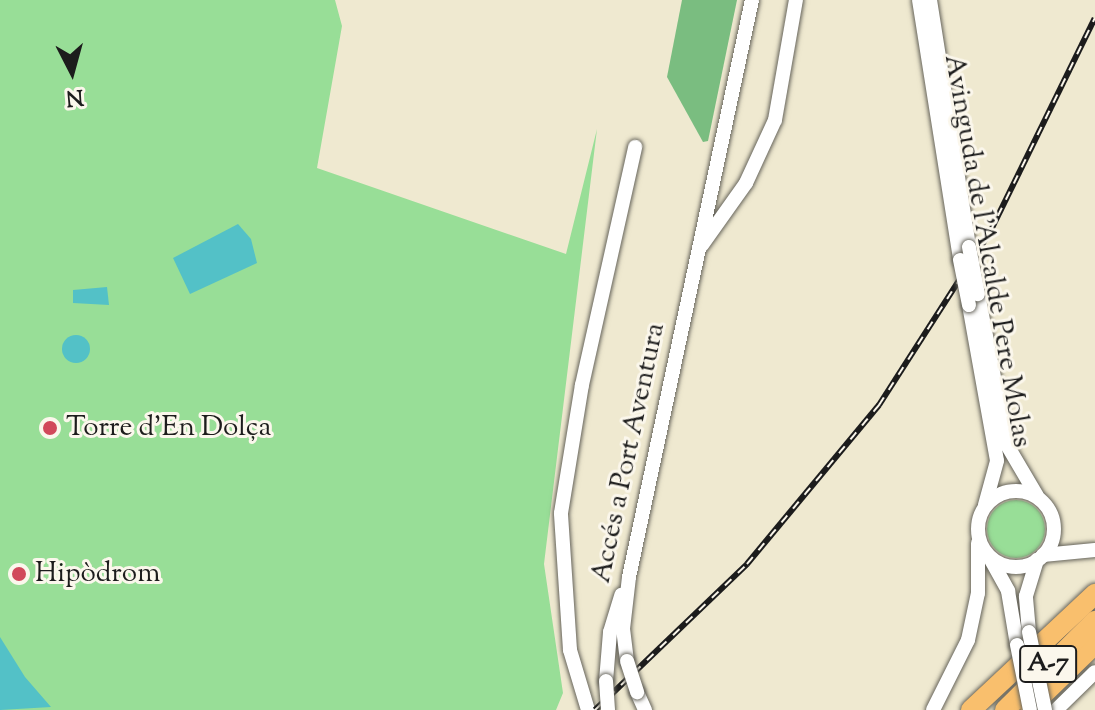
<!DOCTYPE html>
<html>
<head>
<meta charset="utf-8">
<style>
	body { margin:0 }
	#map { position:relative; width:1095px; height:710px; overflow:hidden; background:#efe9d0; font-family:"Sorts Mill Goudy",serif }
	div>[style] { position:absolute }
	.green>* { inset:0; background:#98de97 }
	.round { border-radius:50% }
	.forest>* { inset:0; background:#7abd80 }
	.water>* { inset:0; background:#53c1c7 }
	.roads { filter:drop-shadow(0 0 2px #66645b) drop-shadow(0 0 2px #66645b) }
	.minor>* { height:14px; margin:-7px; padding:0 7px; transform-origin:7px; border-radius:7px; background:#fff }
	.minor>.ring { margin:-7px; padding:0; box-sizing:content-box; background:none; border:14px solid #fff; border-radius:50% }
	.highway>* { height:20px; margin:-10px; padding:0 10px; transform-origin:10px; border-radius:10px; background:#f9bf6d }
	.rail>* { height:6px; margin-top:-3px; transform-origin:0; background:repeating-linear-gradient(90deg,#fbf7ec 0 9px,#1c1c1c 0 18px); box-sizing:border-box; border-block:2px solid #1c1c1c }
	.bridges { filter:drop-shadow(0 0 2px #66645b) drop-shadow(0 0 2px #66645b) }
	.minor-bridge>* { height:14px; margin:-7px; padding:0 7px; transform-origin:7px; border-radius:7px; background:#fff }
	.dots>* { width:22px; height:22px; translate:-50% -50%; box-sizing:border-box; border:4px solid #fbf7ec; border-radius:50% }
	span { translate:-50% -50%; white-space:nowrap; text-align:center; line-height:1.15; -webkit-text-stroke:6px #fbf7ec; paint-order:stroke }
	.shield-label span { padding:2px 6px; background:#fbf7ec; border:2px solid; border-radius:6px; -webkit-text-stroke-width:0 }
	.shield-label { font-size:26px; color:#1c1c1c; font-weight:700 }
	.street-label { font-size:28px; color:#1c1c1c }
	.poi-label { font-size:28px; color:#1c1c1c }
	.left { translate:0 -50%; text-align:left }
	.north { position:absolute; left:32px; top:32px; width:80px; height:80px; -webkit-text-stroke:6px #fbf7ec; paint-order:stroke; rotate:174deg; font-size:22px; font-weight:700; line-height:32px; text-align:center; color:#1c1c1c }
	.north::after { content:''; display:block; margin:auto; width:28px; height:36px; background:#1c1c1c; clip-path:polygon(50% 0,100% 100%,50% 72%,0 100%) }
</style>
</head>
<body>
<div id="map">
	<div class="green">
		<div style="clip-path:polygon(0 0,335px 0,342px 26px,317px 168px,566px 254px,597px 129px,544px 564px,563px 693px,556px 710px,0 710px)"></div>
		<div class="round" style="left:987px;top:500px;width:58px;height:58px"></div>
	</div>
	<div class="forest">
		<div style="clip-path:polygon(682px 0,737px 0,708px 141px,703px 142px,667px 77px)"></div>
	</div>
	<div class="water">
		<div style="clip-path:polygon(238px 224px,251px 239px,257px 263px,190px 294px,173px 258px)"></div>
		<div style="clip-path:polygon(107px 287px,109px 305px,73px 303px,73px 290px)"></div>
		<div class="round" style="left:62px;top:335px;width:28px;height:28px"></div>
		<div style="clip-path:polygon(0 637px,25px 677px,51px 707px,0 710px)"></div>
	</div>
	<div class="roads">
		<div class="minor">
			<div style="left:919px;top:0;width:263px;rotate:81deg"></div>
			<div style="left:930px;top:0;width:250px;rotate:81deg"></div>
			<div style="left:702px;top:245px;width:76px;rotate:-54.6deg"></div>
			<div style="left:746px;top:183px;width:69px;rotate:-65.3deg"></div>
			<div style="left:775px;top:120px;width:122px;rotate:-80.1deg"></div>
			<div style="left:978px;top:294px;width:154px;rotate:79.1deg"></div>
			<div style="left:1007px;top:445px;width:59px;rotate:59.5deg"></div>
			<div style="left:969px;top:305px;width:158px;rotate:79.8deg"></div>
			<div style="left:997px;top:461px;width:46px;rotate:105.3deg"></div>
			<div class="ring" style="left:978px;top:491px;width:62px;height:62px"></div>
			<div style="left:1043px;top:555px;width:52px;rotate:-5.5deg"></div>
			<div style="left:990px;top:558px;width:38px;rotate:61deg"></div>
			<div style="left:1008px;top:591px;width:55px;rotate:80.5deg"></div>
			<div style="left:1029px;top:632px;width:36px;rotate:-95deg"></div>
			<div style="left:1026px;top:596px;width:38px;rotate:-73deg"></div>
			<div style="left:627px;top:661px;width:32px;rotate:-97deg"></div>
			<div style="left:623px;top:629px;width:52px;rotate:-83.4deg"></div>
			<div style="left:629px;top:577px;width:590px;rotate:-77.97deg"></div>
			<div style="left:606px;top:681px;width:49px;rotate:-85.3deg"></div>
			<div style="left:610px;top:632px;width:39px;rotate:-73deg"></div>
			<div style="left:637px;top:692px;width:20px;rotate:66deg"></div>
			<div style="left:588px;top:710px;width:63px;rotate:-106.7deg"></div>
			<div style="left:570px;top:650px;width:137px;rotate:-93.8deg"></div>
			<div style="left:561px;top:513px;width:130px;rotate:-80.7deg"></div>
			<div style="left:582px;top:385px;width:244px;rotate:-77.4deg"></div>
			<div style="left:933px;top:710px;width:78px;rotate:-63.4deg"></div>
			<div style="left:968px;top:640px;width:48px;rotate:-78deg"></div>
			<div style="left:978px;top:593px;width:50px;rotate:-90deg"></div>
			<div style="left:1056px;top:710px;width:54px;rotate:-44.3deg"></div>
		</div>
		<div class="highway">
			<div style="left:1030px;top:707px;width:91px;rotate:-44.1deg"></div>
			<div style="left:971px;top:710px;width:170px;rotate:-43.1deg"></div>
			<div style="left:1005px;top:710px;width:127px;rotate:-44.7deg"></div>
		</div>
	</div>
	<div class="rail">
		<div style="left:595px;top:710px;width:211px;rotate:-43.8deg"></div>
		<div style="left:747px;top:564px;width:207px;rotate:-50.3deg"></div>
		<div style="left:879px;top:405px;width:206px;rotate:-57.3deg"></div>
		<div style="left:990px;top:232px;width:238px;rotate:-63.9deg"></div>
	</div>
	<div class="bridges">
		<div class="minor-bridge">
			<div style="left:969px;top:247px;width:48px;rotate:79.2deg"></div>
			<div style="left:960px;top:260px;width:46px;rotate:78.7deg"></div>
			<div style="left:1029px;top:632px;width:80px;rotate:78.4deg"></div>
			<div style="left:1017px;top:645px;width:66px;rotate:78.7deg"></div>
			<div style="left:627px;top:661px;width:33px;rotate:72deg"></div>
			<div style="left:606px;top:681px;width:29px;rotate:86deg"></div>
		</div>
	</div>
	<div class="dots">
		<div style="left:50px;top:428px;background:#d1495b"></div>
		<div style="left:19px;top:574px;background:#d1495b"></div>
	</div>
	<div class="shield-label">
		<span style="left:1048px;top:664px">A-7</span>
	</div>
	<div class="street-label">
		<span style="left:987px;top:251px;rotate:80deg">Avinguda de l'Alcalde Pere Molas</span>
		<span style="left:629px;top:453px;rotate:-78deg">Accés a Port Aventura</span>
	</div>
	<div class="poi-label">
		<span class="left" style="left:66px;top:428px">Torre d'En Dolça</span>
		<span class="left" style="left:35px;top:574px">Hipòdrom</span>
	</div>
	<div class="north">N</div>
</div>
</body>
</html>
